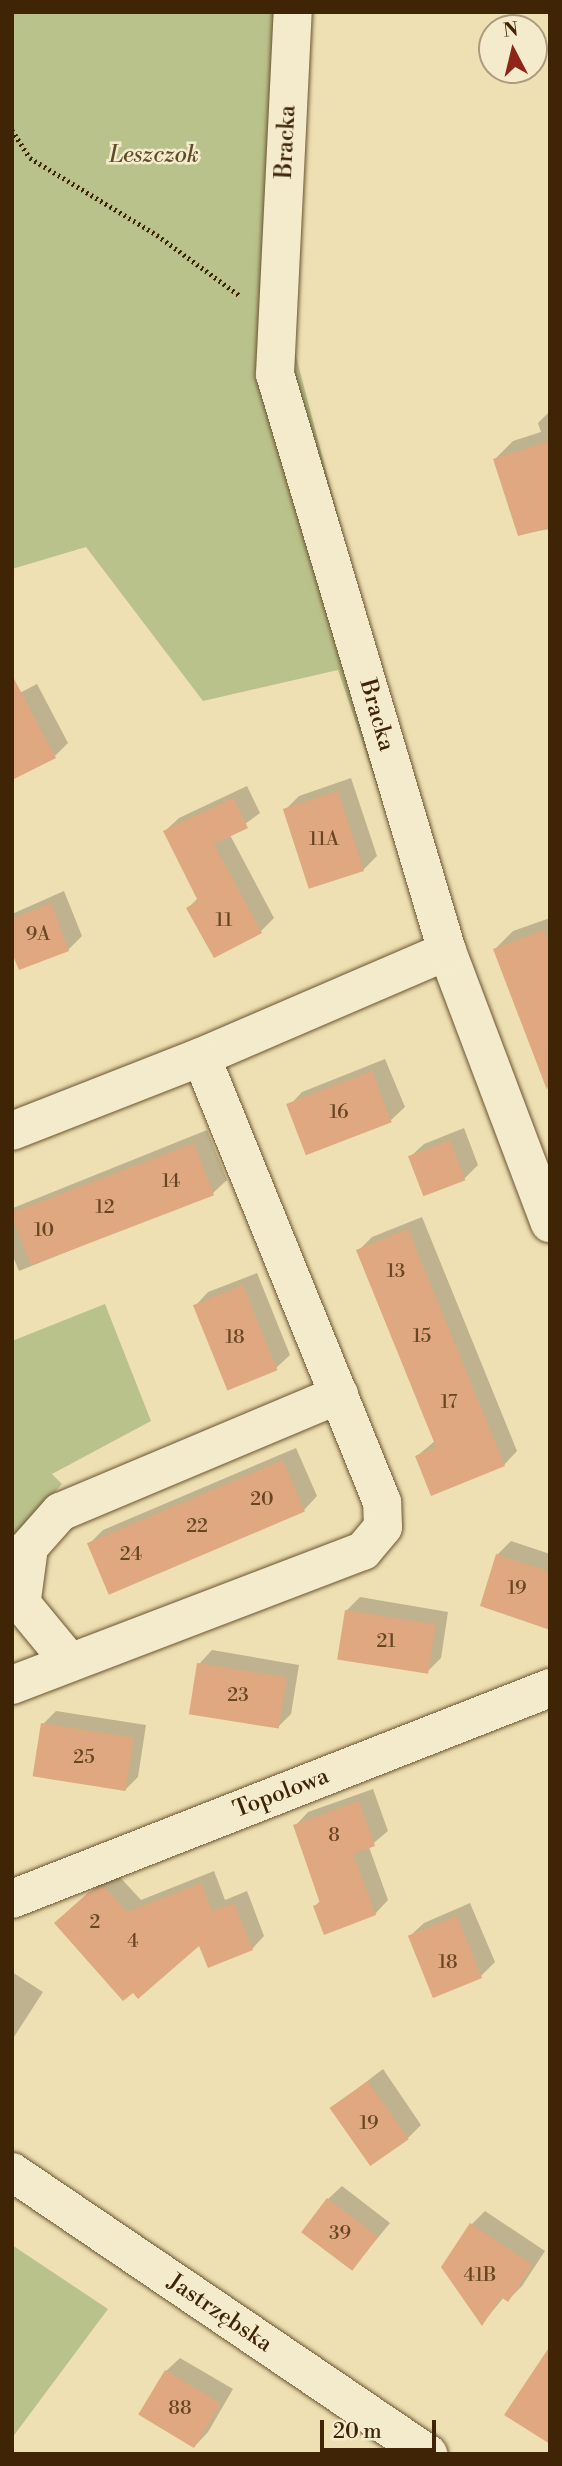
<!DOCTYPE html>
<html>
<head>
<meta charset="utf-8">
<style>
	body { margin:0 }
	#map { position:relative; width:562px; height:2466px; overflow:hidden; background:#eee0b2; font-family:"Libre Bodoni",serif }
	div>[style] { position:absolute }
	.green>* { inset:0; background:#bac28b }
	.shadow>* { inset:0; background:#0003 }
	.building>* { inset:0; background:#dfa880; transform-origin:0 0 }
	.path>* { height:4.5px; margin-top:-2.25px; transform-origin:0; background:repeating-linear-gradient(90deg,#3f2505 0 2px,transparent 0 5.5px) }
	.roads { filter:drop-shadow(0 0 2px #6b5430) drop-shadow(0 0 2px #6b5430) }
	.street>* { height:38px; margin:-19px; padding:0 19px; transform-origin:19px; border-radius:19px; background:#f4ebcd }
	.secondary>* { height:38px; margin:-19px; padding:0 19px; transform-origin:19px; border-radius:19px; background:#f4ebcd }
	span { translate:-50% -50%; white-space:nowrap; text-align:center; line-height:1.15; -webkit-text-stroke:5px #f4ebcd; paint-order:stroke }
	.number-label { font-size:19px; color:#674624 }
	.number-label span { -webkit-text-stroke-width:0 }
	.street-label { font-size:23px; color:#3f2505 }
	.park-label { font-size:23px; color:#5e4c26; font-style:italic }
	.frame { position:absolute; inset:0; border:14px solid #3f2505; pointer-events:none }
	.north { position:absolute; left:478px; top:14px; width:70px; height:70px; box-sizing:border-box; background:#f4ebcd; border:2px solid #ac9c7d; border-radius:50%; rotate:353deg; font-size:19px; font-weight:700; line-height:28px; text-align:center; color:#3f2505 }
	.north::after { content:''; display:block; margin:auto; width:24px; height:32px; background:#8f2418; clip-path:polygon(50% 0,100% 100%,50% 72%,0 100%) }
	.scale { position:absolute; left:320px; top:2420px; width:116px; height:32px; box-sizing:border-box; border:4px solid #3f2505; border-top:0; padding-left:9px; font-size:21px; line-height:24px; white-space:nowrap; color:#3f2505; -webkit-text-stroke:5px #f4ebcd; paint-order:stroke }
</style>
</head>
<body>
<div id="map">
	<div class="green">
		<div style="clip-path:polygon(12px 12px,306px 12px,286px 318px,396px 737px,388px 818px,338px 670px,203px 701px,86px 547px,12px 569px)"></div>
		<div style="clip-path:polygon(105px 1304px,151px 1421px,52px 1474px,62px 1484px,12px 1540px,12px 1341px)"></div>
		<div style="clip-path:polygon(12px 2245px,108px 2309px,12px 2438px)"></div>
	</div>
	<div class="shadow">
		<div style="clip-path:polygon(550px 411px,550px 529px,520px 534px,495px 459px,513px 441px,541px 432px,538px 423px)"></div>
		<div style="clip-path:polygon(37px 684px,68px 743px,55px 756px,12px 697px)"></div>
		<div style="clip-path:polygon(351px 778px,377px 856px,363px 870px,285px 810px,299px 796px)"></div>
		<div style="clip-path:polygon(247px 786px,260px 813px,230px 835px,274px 918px,260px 932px,188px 908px,198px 898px,165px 831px,179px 818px)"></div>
		<div style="clip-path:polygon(64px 891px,82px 936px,68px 950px,12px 948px,12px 914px)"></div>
		<div style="clip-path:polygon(550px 918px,550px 1092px,549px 1092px,495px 949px,513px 931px)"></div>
		<div style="clip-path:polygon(385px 1059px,405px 1107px,391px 1120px,289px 1106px,302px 1092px)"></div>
		<div style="clip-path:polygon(464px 1128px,478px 1165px,464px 1179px,410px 1157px,424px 1144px)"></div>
		<div style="clip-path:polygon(207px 1130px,227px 1180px,213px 1193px,19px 1271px,12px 1254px,13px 1208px)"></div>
		<div style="clip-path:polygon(422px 1217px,517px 1451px,504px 1465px,417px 1456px,436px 1440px,358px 1251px,372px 1237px)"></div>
		<div style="clip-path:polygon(257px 1273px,290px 1355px,276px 1368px,228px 1387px,195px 1306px,208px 1292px)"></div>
		<div style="clip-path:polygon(296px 1448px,317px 1496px,304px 1510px,89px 1544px,103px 1530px)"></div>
		<div style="clip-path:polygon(511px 1541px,550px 1554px,550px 1628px,497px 1555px)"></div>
		<div style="clip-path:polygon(360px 1597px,448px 1612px,441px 1658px,427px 1672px,346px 1611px)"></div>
		<div style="clip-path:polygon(212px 1650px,299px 1665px,291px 1714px,277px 1728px,199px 1664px)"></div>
		<div style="clip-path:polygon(56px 1711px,146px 1725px,138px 1777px,124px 1791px,43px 1724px)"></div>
		<div style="clip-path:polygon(373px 1789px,388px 1831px,369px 1847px,388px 1900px,375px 1914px,315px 1906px,321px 1900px,295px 1826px,308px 1812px)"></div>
		<div style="clip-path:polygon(214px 1871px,225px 1900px,247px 1891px,264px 1936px,252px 1949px,200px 1943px,69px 1911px,104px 1880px,118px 1875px,141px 1900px)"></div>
		<div style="clip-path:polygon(470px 1903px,495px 1962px,481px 1976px,435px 1995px,410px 1936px,424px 1923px)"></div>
		<div style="clip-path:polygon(12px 1972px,43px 1992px,12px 2040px)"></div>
		<div style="clip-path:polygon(383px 2069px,421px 2125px,408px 2138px,332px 2108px)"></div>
		<div style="clip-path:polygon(342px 2186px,390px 2223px,353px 2268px,328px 2199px)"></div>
		<div style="clip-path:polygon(485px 2211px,545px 2251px,522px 2286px,508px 2300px,504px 2297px,482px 2324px,472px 2224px)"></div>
		<div style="clip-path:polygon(180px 2358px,233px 2389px,208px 2432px,195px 2446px,166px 2371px)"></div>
	</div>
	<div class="building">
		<div style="clip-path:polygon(550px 441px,550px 528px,518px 536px,493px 459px)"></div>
		<div style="clip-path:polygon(12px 675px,56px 758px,12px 780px)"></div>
		<div style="left:338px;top:791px;width:84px;height:58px;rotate:72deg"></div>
		<div style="clip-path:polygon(233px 798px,248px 828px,214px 844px,262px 933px,214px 958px,186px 908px,198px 901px,163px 831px)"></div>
		<div style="clip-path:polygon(51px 903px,69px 951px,19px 970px,12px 953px,12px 919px)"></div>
		<div style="clip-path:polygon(544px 930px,550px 946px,547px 1090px,493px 949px)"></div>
		<div style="left:372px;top:1071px;width:55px;height:92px;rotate:69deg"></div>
		<div style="left:450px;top:1140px;width:43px;height:45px;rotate:69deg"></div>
		<div style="left:194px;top:1143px;width:56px;height:196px;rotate:69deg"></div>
		<div style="clip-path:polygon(408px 1229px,505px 1466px,431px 1496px,415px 1456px,436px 1447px,356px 1250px)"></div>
		<div style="left:243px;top:1285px;width:92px;height:54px;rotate:68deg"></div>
		<div style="left:283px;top:1460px;width:56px;height:213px;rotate:67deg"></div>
		<div style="clip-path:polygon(496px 1554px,550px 1572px,550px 1630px,480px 1606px)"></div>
		<div style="left:345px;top:1610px;width:92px;height:50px;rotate:9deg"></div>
		<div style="left:197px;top:1663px;width:91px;height:52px;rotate:9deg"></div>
		<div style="left:41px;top:1723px;width:94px;height:54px;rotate:9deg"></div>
		<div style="clip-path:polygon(359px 1801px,375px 1846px,353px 1854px,376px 1915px,324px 1935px,313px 1906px,320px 1903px,293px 1825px)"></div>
		<div style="clip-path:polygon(201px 1883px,212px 1911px,234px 1903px,253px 1950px,208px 1968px,199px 1946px,138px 1999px,133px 1993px,123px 2001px,54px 1923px,89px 1892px,104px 1886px,127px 1912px)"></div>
		<div style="left:457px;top:1916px;width:67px;height:53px;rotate:68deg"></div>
		<div style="left:368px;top:2081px;width:71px;height:47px;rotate:55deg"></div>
		<div style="left:327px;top:2198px;width:64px;height:43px;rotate:37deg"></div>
		<div style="clip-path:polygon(470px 2223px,533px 2265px,508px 2302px,501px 2297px,482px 2326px,441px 2267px)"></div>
		<div style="clip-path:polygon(550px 2346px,550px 2444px,504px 2415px)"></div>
		<div style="left:165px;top:2370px;width:65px;height:52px;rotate:31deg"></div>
	</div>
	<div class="path">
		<div style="left:12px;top:130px;width:33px;rotate:57deg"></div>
		<div style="left:30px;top:158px;width:149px;rotate:31.2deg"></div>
		<div style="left:157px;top:235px;width:102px;rotate:36.2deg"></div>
	</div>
	<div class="roads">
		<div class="street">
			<div style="left:447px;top:951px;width:291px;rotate:69.3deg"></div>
			<div style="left:12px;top:1131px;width:203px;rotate:-21.4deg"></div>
			<div style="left:201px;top:1057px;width:268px;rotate:-23.3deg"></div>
			<div style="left:447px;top:951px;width:602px;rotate:-106.6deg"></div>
			<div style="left:275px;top:374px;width:362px;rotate:-87.2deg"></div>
			<div style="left:12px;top:1592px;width:88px;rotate:50.5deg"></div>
			<div style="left:22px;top:1599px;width:52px;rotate:-82.3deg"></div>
			<div style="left:29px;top:1547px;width:47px;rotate:-48.5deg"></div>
			<div style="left:60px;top:1512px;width:303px;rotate:-22.8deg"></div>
			<div style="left:12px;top:1685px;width:376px;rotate:-20.9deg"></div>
			<div style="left:363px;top:1551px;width:31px;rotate:-50deg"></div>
			<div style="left:383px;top:1527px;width:25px;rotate:-92deg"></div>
			<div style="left:382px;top:1502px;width:480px;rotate:-112.1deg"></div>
			<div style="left:12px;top:1899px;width:578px;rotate:-21.41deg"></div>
		</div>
		<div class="secondary">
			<div style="left:12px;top:2172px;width:503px;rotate:34.13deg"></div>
		</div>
	</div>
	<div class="number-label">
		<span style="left:324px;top:840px">11A</span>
		<span style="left:224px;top:921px">11</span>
		<span style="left:38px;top:935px">9A</span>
		<span style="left:339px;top:1113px">16</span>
		<span style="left:171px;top:1182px">14</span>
		<span style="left:105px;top:1208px">12</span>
		<span style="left:44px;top:1231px">10</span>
		<span style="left:396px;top:1272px">13</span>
		<span style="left:422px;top:1337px">15</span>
		<span style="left:235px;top:1338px">18</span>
		<span style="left:449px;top:1403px">17</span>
		<span style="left:262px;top:1500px">20</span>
		<span style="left:197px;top:1527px">22</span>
		<span style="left:131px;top:1555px">24</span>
		<span style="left:517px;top:1589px">19</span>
		<span style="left:386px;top:1642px">21</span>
		<span style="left:238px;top:1696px">23</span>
		<span style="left:84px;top:1758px">25</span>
		<span style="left:334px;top:1836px">8</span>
		<span style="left:95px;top:1923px">2</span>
		<span style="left:133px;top:1942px">4</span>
		<span style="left:448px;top:1963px">18</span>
		<span style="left:369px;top:2124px">19</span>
		<span style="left:340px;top:2234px">39</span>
		<span style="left:480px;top:2276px">41B</span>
		<span style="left:180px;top:2409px">88</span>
	</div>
	<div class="street-label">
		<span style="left:286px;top:142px;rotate:-87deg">Bracka</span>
		<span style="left:377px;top:715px;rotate:74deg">Bracka</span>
		<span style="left:281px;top:1793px;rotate:-21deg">Topolowa</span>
		<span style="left:220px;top:2313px;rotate:34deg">Jastrzębska</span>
	</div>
	<div class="park-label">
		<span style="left:154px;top:155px">Leszczok</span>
	</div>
	<div class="frame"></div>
	<div class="north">N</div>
	<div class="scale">20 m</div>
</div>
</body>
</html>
